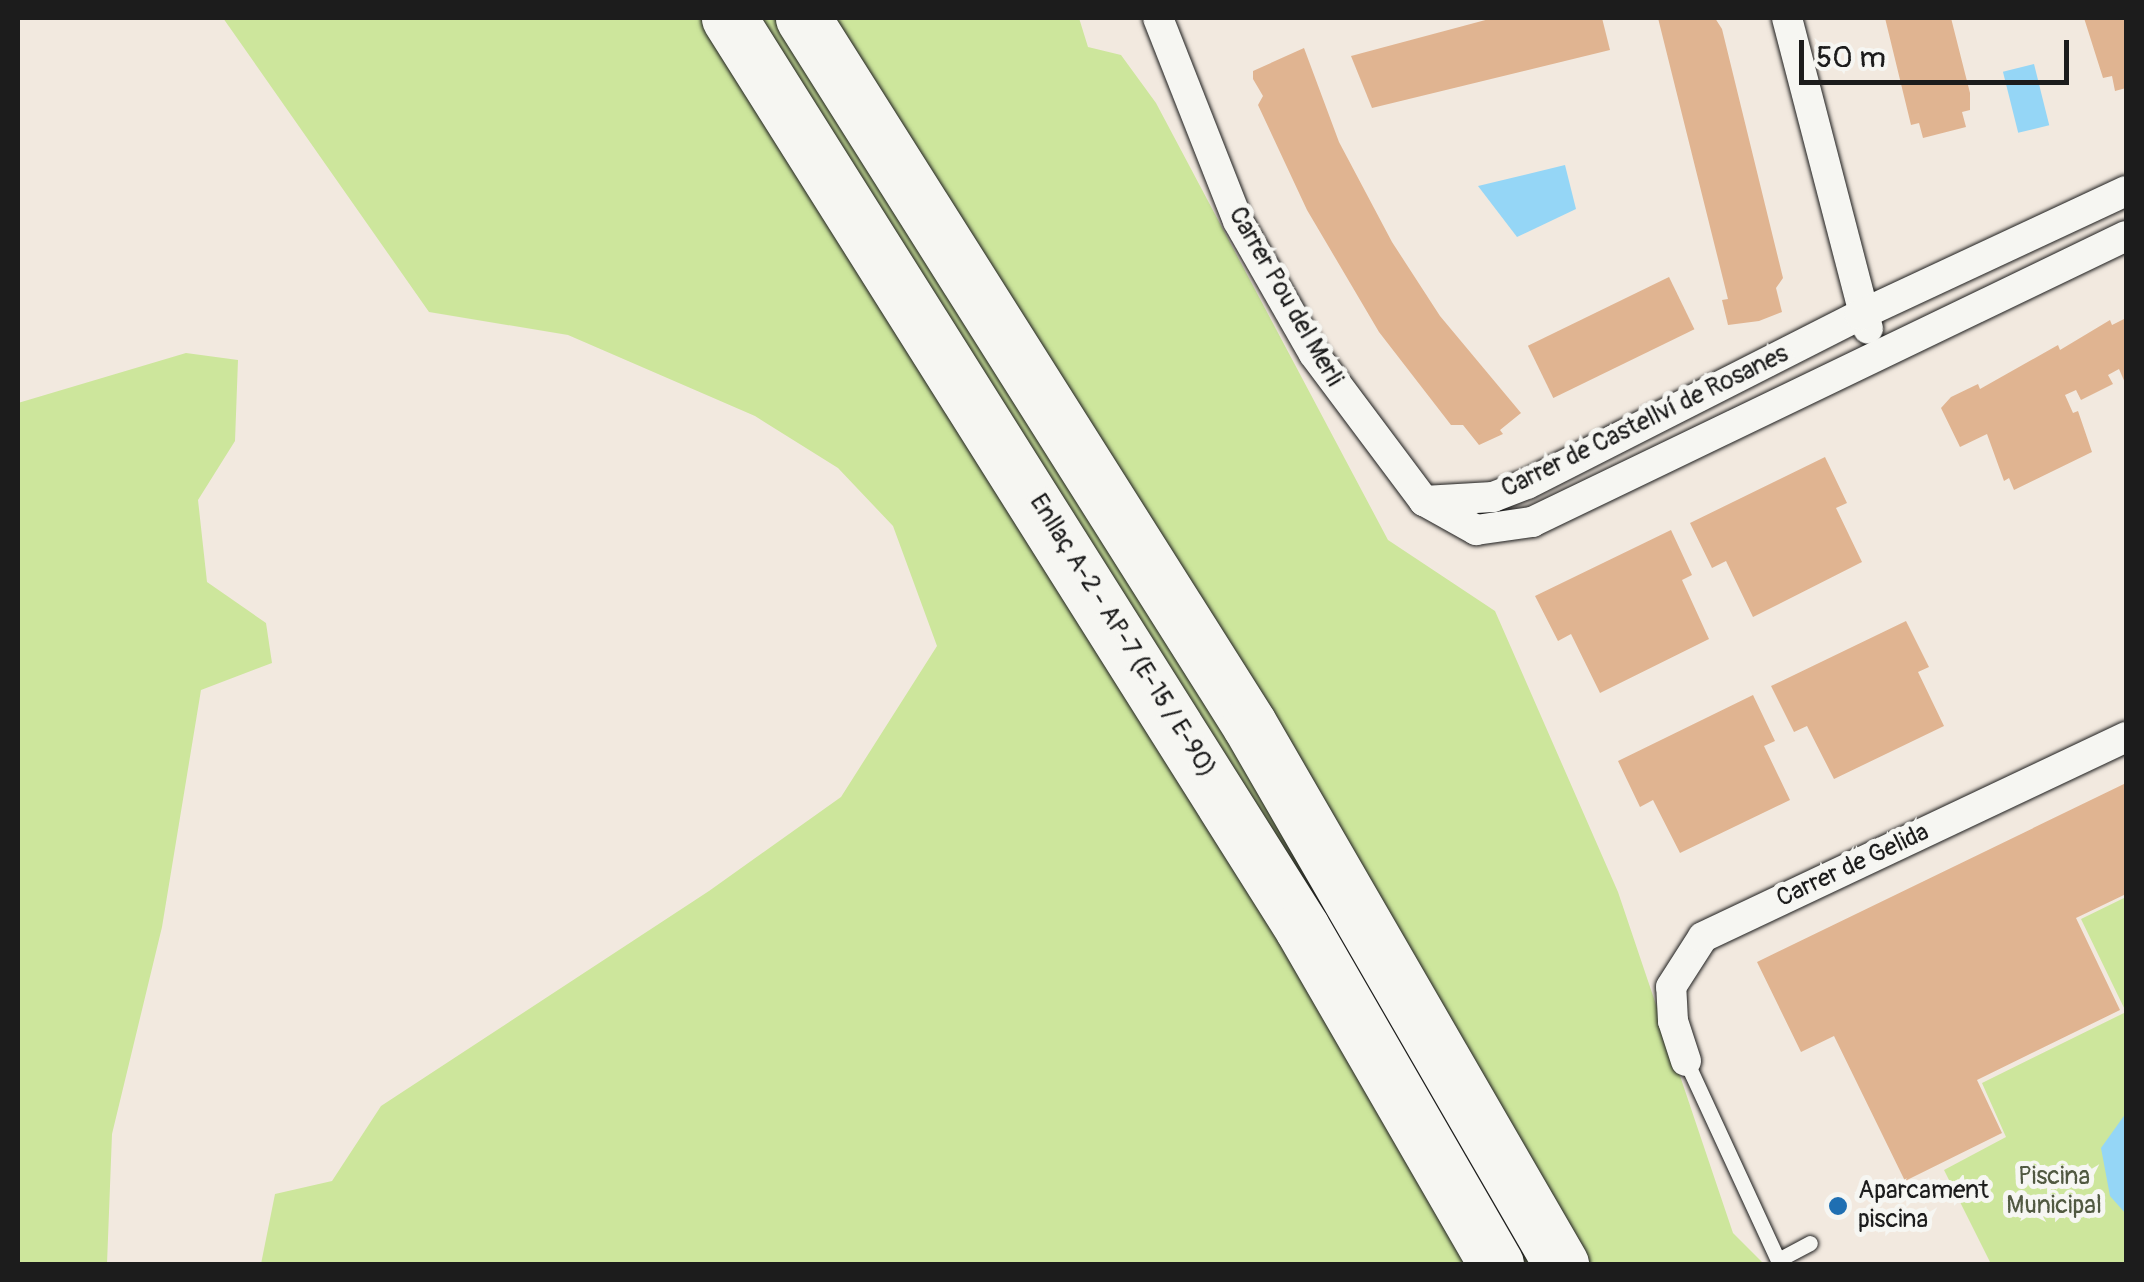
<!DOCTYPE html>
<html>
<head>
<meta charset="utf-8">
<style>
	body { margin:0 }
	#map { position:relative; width:2144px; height:1282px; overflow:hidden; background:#f2e9df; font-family:Pangolin,sans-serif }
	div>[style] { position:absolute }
	.green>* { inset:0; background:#cde69c }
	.water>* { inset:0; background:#95d6f6; transform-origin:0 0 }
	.building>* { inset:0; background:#e0b491; transform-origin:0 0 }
	.roads { filter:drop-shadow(0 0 2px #1c1c1c) drop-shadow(0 0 2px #1c1c1c) }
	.service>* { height:15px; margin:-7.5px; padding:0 7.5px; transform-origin:7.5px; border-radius:7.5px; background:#f6f6f2 }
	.minor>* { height:30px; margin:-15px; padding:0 15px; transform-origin:15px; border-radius:15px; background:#f6f6f2 }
	.motorway>* { height:55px; margin:-27.5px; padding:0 27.5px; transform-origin:27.5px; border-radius:27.5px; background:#f6f6f2 }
	.dots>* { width:28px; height:28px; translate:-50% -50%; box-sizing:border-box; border:5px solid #f6f6f2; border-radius:50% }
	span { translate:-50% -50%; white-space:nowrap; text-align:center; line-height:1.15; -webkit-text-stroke:10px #f6f6f2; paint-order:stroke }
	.street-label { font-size:25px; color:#1c1c1c }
	.park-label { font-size:25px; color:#515942 }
	.poi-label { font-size:25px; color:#1c1c1c }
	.left { translate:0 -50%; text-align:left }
	.frame { position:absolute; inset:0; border:20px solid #1c1c1c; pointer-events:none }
	.scale { position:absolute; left:1799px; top:40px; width:270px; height:45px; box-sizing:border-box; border:5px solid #1c1c1c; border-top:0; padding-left:12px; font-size:30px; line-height:35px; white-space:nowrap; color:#1c1c1c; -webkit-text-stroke:8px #f6f6f2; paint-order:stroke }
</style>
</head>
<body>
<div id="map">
	<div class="green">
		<div style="clip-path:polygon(223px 18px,1079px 18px,1088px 47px,1121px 55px,1156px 103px,1388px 540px,1495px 611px,1618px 892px,1733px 1233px,1764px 1264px,261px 1264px,275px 1194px,332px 1181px,381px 1106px,709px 891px,841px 797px,937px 646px,893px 526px,838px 468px,755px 416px,568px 335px,429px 312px)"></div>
		<div style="clip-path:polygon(186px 353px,238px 360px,235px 441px,198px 500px,207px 582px,266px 623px,272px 663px,201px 690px,162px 927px,112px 1134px,107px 1264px,18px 1264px,18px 403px)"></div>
		<div style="clip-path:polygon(2126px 897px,2126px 1264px,1991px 1264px,1944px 1170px,2006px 1137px,1982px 1083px,2126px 1012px,2081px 919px)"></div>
	</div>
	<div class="water">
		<div style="left:2034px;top:64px;width:63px;height:32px;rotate:76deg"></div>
		<div style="clip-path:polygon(1565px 165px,1576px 209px,1517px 237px,1478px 186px)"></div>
		<div style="clip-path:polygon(2126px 1113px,2126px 1214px,2110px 1196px,2101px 1148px)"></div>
	</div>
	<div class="building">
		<div style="clip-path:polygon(1493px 18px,1602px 18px,1610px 50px,1372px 108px,1351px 56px)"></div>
		<div style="clip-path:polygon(1658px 18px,1715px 18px,1722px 29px,1783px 278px,1776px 288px,1782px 312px,1759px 321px,1728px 325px,1722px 300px,1728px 299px)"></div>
		<div style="clip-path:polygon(1885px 18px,1951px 18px,1970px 93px,1970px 110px,1962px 112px,1966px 127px,1923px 138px,1919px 123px,1911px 125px)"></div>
		<div style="clip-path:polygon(2084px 18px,2126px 18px,2126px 88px,2115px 91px,2112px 76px,2103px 78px)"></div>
		<div style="clip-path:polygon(1304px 48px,1339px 142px,1392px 242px,1440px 316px,1521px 413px,1500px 430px,1503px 434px,1479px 445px,1463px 425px,1451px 425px,1379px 332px,1307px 210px,1258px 105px,1263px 96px,1253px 79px,1253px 71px)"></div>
		<div style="left:1669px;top:277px;width:58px;height:157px;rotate:64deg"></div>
		<div style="clip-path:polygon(2126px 318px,2126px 385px,2119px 369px,2108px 375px,2113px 384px,2081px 400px,2076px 390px,2065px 395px,2073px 413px,2078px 411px,2092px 452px,2014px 490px,2009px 478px,2004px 481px,1987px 434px,1960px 447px,1941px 408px,1951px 397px,1978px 384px,1980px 389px,2058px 345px,2060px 350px,2110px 320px,2112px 325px)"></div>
		<div style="clip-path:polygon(1825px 457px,1847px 503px,1836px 508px,1862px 562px,1753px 617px,1726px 561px,1712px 568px,1690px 523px)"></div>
		<div style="clip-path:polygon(1671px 530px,1692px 575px,1682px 580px,1709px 639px,1600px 693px,1571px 634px,1558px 641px,1535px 596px)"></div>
		<div style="clip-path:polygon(1906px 621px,1929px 667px,1918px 672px,1944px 726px,1834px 779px,1807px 726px,1794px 732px,1771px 686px)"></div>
		<div style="clip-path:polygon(1753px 695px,1775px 741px,1764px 746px,1790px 800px,1680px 853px,1653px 800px,1640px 807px,1618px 761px)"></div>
		<div style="clip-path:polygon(2126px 783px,2126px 894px,2076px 918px,2120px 1010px,1977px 1080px,2002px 1133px,1905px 1181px,1834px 1036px,1801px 1052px,1757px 962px)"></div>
	</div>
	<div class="roads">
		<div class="service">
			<div style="left:1686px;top:1061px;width:219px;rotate:65.2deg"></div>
			<div style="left:1778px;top:1260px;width:36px;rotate:-28deg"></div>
		</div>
		<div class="minor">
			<div style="left:1158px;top:18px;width:218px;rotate:68.5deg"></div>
			<div style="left:1238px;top:221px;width:153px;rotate:60.3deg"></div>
			<div style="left:1314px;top:354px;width:184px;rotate:53.2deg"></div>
			<div style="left:1424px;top:501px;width:60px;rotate:29.1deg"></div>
			<div style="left:1476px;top:530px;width:57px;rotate:-8.1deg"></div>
			<div style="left:1532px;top:522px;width:659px;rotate:-25.71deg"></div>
			<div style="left:1787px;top:18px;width:321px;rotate:75.4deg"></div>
			<div style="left:1424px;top:501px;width:69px;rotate:-3.3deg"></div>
			<div style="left:1493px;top:497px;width:36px;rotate:-21deg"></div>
			<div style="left:1527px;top:484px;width:373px;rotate:-26.9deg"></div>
			<div style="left:1860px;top:315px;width:293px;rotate:-25deg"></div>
			<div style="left:1686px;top:1061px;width:42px;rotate:-108deg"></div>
			<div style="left:1673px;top:1021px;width:34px;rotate:-93deg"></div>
			<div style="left:1671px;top:987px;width:59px;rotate:-57.4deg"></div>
			<div style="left:1703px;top:937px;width:468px;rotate:-25.3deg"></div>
		</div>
		<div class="motorway">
			<div style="left:729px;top:18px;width:1075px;rotate:57.8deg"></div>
			<div style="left:1302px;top:928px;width:388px;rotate:60deg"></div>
			<div style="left:803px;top:18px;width:835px;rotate:57.72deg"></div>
			<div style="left:1249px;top:724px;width:624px;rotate:59.98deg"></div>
		</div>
	</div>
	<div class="dots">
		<div style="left:1838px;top:1206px;background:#1f6fb2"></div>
	</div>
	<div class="street-label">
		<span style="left:1285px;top:297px;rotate:60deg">Carrer Pou del Merli</span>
		<span style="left:1645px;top:422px;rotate:-26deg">Carrer de Castellví de Rosanes</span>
		<span style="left:1122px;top:636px;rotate:58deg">Enllaç A-2 - AP-7 (E-15 / E-90)</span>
		<span style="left:1853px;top:866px;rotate:-25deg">Carrer de Gelida</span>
	</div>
	<div class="park-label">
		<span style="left:2054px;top:1192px">Piscina<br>Municipal</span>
	</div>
	<div class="poi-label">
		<span class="left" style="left:1858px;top:1206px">Aparcament<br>piscina</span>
	</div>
	<div class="frame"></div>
	<div class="scale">50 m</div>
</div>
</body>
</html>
